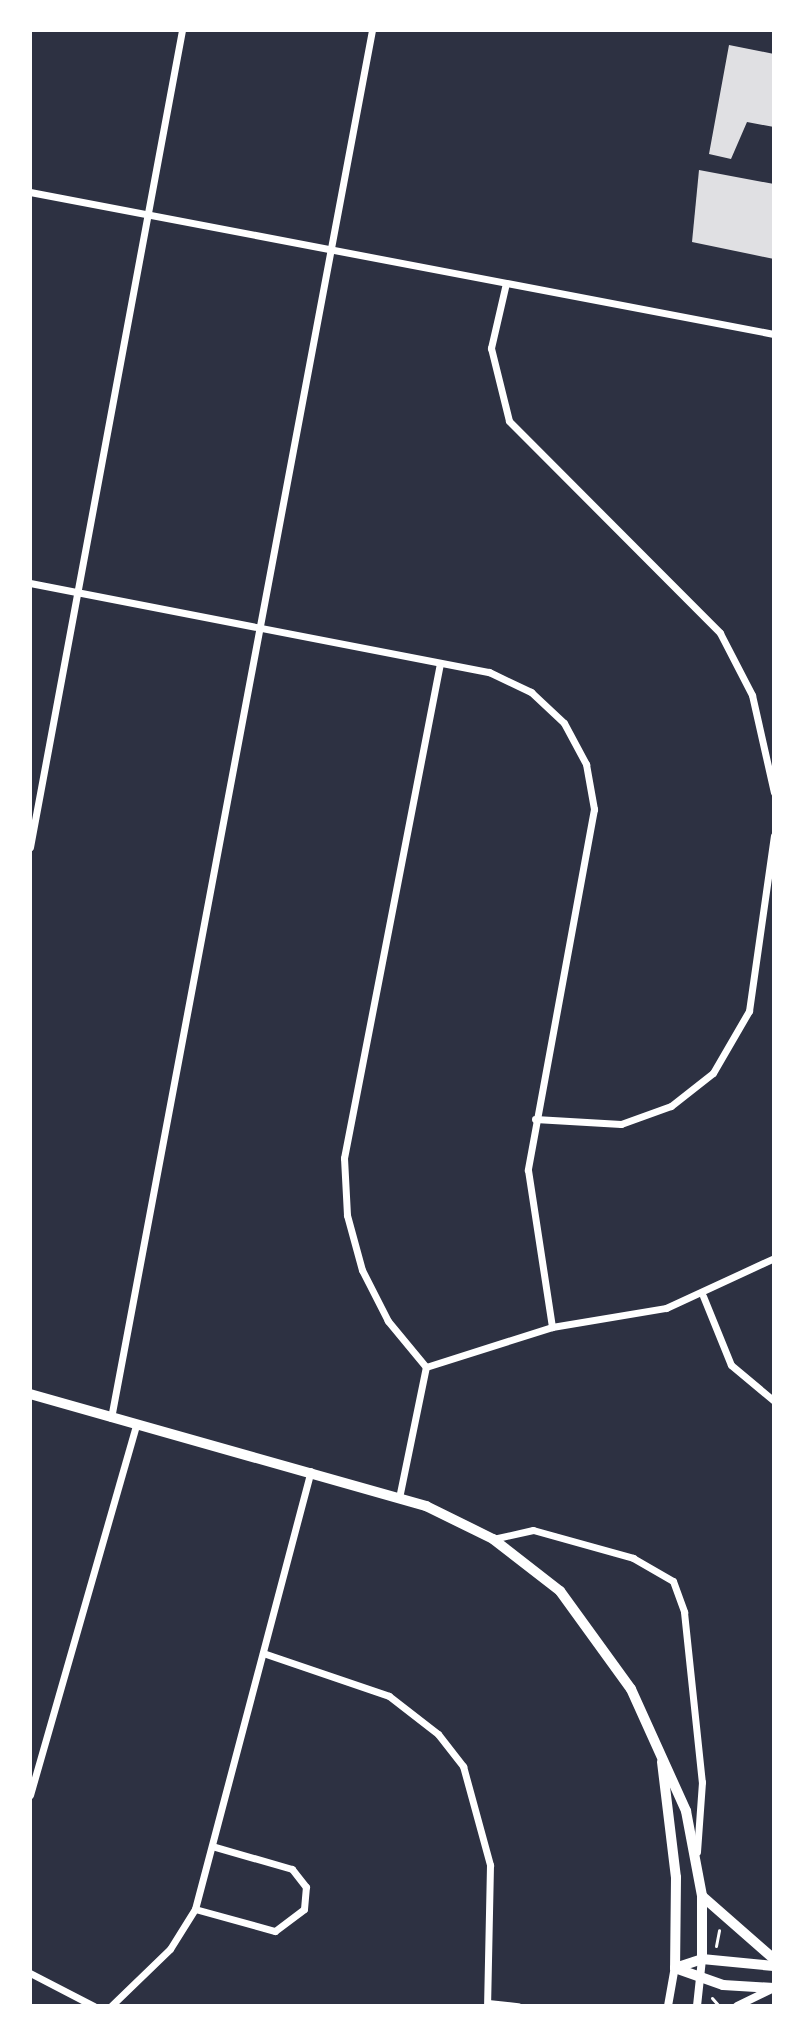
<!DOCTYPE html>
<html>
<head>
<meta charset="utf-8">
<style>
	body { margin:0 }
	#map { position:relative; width:804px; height:2036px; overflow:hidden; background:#2d3142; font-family:Rubik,sans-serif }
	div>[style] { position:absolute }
	.building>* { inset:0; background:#e0e0e3 }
	.path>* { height:3px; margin:-1.5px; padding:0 1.5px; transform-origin:1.5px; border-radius:1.5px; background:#fff }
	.minor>* { height:7px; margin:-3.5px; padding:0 3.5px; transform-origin:3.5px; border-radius:3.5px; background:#fff }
	.tertiary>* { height:8px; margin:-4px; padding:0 4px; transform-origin:4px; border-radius:4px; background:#fff }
	.secondary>* { height:10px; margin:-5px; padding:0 5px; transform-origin:5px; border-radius:5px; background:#fff }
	span { translate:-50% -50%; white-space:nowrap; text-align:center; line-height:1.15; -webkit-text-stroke:7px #fff; paint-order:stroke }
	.frame { position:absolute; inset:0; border:32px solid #fff; pointer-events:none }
</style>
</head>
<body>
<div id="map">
	<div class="building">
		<div style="clip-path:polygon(729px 45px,774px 54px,774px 127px,747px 122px,731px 159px,709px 154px)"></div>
		<div style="clip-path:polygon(699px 170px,774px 184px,774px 259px,692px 242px)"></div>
	</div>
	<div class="path">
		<div style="left:716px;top:1946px;width:16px;rotate:-79deg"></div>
		<div style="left:712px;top:1998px;width:11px;rotate:49deg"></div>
	</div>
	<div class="minor">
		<div style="left:30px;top:192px;width:757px;rotate:10.81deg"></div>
		<div style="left:506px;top:283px;width:67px;rotate:103deg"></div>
		<div style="left:491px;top:348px;width:75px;rotate:76.1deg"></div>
		<div style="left:509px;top:421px;width:299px;rotate:45.1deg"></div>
		<div style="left:720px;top:633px;width:70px;rotate:62.7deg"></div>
		<div style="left:752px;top:695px;width:100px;rotate:77.3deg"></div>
		<div style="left:30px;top:583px;width:468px;rotate:11deg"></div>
		<div style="left:489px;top:672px;width:47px;rotate:25.5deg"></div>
		<div style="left:531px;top:692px;width:45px;rotate:43.2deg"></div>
		<div style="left:564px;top:723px;width:47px;rotate:61.8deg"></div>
		<div style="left:586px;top:764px;width:46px;rotate:79.9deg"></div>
		<div style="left:594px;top:809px;width:367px;rotate:100.4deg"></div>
		<div style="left:528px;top:1170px;width:159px;rotate:81.3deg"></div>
		<div style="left:30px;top:847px;width:831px;rotate:-79.46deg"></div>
		<div style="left:535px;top:1119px;width:86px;rotate:3.3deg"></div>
		<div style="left:621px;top:1124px;width:53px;rotate:-19.8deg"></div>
		<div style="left:671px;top:1106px;width:53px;rotate:-38.2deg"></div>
		<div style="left:713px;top:1073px;width:72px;rotate:-59.9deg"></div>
		<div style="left:749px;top:1011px;width:177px;rotate:-81.9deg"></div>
		<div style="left:703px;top:1296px;width:74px;rotate:67.9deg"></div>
		<div style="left:731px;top:1365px;width:56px;rotate:39.9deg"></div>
		<div style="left:426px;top:1367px;width:60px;rotate:-129.6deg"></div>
		<div style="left:388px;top:1321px;width:57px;rotate:-117deg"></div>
		<div style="left:362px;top:1270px;width:57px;rotate:-105.3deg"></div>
		<div style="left:347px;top:1215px;width:57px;rotate:-93deg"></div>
		<div style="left:344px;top:1158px;width:504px;rotate:-79.02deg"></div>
		<div style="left:426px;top:1367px;width:132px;rotate:-17.6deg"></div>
		<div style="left:552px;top:1327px;width:116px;rotate:-9.5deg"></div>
		<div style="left:666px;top:1308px;width:119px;rotate:-24.8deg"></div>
		<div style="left:111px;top:1418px;width:1412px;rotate:-79.35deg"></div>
		<div style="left:399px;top:1498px;width:134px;rotate:-78.4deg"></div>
		<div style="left:493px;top:1539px;width:41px;rotate:-12.7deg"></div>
		<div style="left:533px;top:1530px;width:104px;rotate:15.6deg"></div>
		<div style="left:633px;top:1558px;width:46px;rotate:29.9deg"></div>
		<div style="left:673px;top:1581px;width:33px;rotate:70deg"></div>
		<div style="left:684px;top:1612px;width:171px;rotate:84deg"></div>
		<div style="left:702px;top:1782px;width:70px;rotate:94.1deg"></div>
		<div style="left:263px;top:1653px;width:133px;rotate:18.8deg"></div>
		<div style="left:389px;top:1696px;width:62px;rotate:37.8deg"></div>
		<div style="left:438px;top:1734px;width:41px;rotate:52deg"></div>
		<div style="left:463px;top:1766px;width:103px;rotate:74.7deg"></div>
		<div style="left:490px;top:1865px;width:141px;rotate:91.2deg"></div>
		<div style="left:30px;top:1795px;width:385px;rotate:-74deg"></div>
		<div style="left:195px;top:1909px;width:83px;rotate:15.4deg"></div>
		<div style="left:275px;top:1931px;width:36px;rotate:-37deg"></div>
		<div style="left:304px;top:1909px;width:22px;rotate:-85deg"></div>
		<div style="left:306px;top:1887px;width:23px;rotate:-128deg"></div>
		<div style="left:292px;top:1869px;width:83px;rotate:-164deg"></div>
		<div style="left:30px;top:1973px;width:72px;rotate:27.3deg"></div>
		<div style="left:488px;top:2003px;width:30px;rotate:6deg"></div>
		<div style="left:111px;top:2006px;width:82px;rotate:-44deg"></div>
		<div style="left:170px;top:1949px;width:47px;rotate:-58deg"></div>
		<div style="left:195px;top:1909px;width:453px;rotate:-75.2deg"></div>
	</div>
	<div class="tertiary">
		<div style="left:668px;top:2006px;width:39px;rotate:-80deg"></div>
		<div style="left:697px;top:2006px;width:47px;rotate:-83.9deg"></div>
		<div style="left:737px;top:2006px;width:39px;rotate:-26deg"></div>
	</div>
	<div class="secondary">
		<div style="left:30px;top:1394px;width:412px;rotate:15.8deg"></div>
		<div style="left:426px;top:1506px;width:75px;rotate:26.2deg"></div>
		<div style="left:493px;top:1539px;width:85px;rotate:37.8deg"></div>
		<div style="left:560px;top:1591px;width:121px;rotate:54.1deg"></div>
		<div style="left:631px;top:1689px;width:134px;rotate:65.7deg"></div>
		<div style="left:686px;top:1811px;width:86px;rotate:79.3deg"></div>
		<div style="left:702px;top:1896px;width:63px;rotate:90deg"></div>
		<div style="left:662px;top:1762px;width:116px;rotate:83.1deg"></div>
		<div style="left:676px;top:1877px;width:91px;rotate:90.6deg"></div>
		<div style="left:702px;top:1896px;width:96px;rotate:41.2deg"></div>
		<div style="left:675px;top:1968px;width:51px;rotate:19.5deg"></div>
		<div style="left:723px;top:1985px;width:51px;rotate:3.4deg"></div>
		<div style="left:675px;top:1968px;width:28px;rotate:-18deg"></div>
		<div style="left:702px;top:1959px;width:72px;rotate:5.6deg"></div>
	</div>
	<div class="frame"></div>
</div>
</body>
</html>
